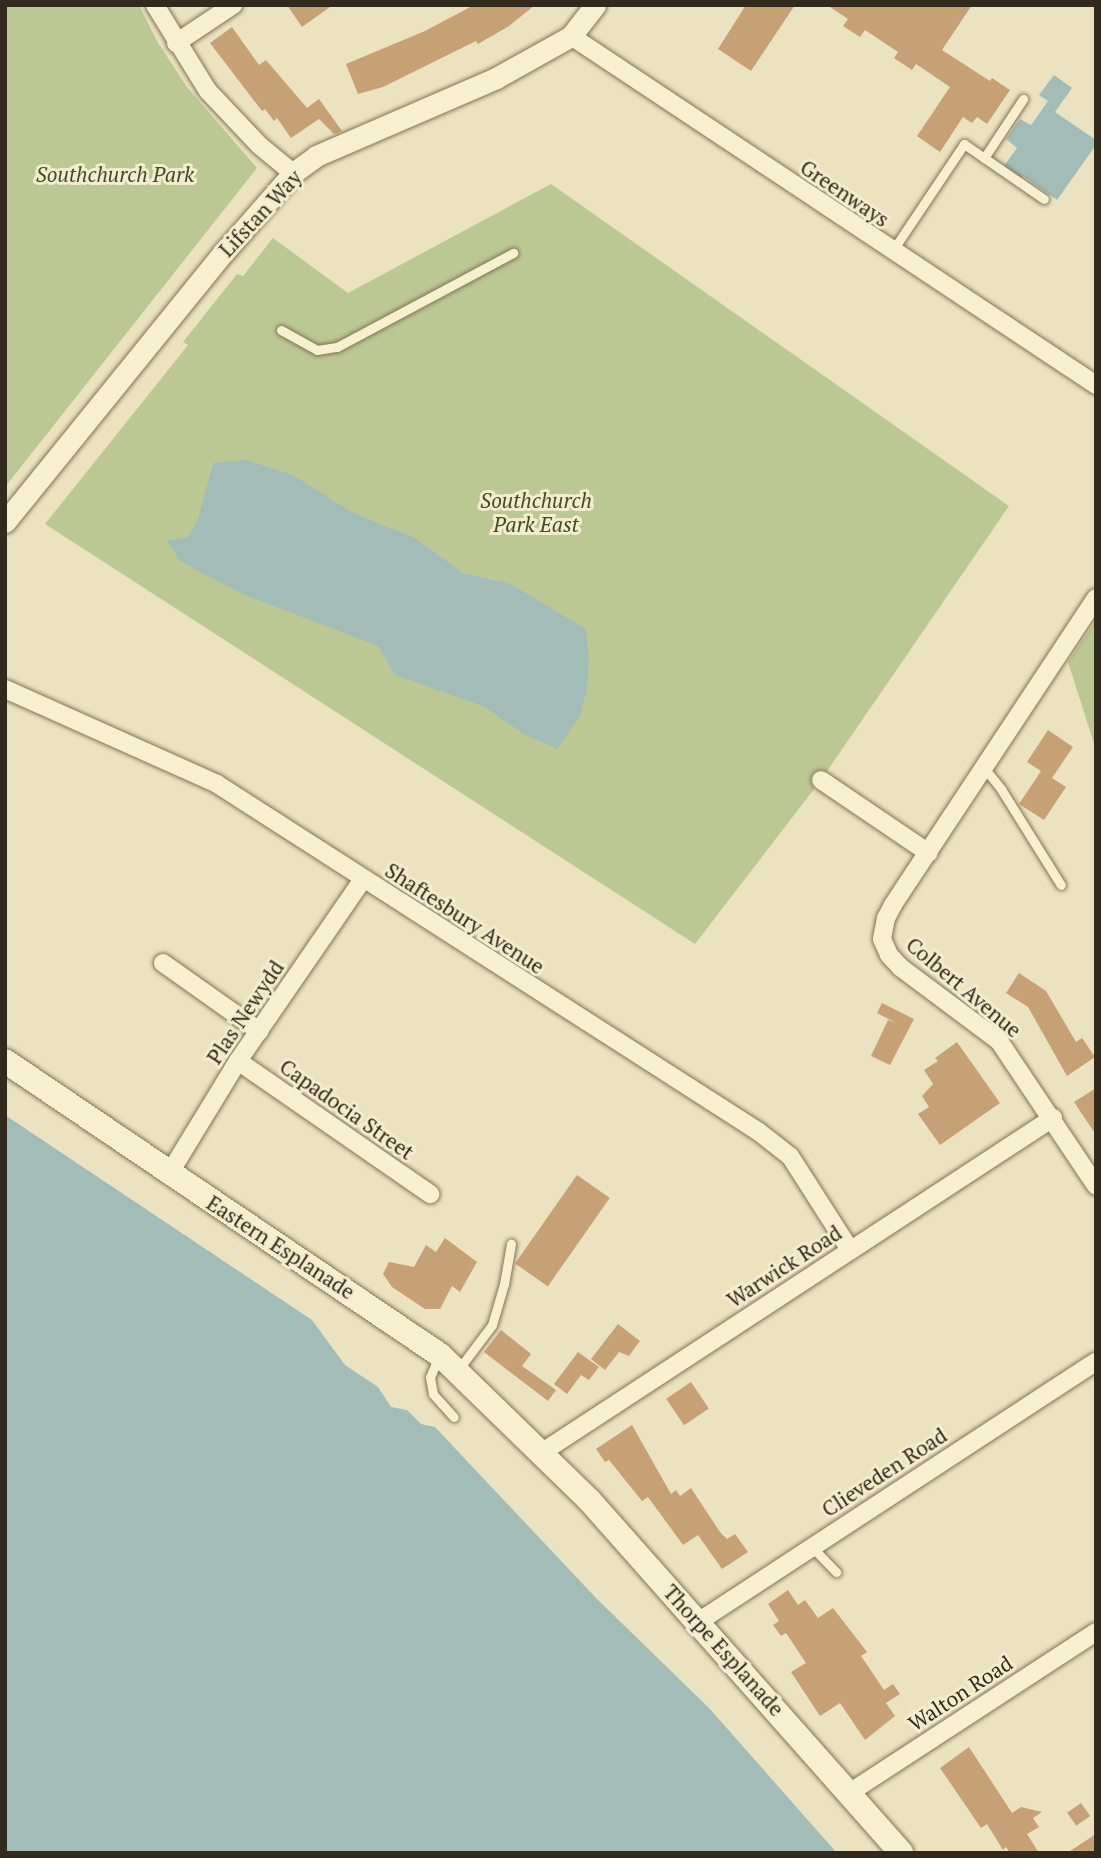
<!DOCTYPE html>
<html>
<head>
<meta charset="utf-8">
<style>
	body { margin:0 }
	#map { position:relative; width:1101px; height:1858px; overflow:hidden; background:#ebe3bf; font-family:"PT Serif",serif }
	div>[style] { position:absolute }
	.green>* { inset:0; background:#bcc894 }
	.water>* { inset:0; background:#a2bdb8 }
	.building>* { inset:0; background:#c7a176; transform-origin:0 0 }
	.roads { filter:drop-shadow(0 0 2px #827358) drop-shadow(0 0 2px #827358) }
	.service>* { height:9px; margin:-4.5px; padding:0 4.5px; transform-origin:4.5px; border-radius:4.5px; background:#f6f0d1 }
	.minor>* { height:18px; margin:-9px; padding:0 9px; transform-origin:9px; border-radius:9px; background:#f6f0d1 }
	.tertiary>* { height:21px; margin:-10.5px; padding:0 10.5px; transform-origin:10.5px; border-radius:10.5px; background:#f6f0d1 }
	.secondary>* { height:24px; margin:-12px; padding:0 12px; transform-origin:12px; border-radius:12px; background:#f6f0d1 }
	span { translate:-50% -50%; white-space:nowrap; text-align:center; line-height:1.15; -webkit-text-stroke:6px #f3ecce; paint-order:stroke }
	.park-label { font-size:21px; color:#3e4e24; font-style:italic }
	.street-label { font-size:21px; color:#322a1c }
	.frame { position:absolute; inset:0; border:7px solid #322a1c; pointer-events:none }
</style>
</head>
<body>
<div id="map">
	<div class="green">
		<div style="clip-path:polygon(5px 5px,139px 5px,157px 41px,187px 87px,257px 168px,5px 487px)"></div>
		<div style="clip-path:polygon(551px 184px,1009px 506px,821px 780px,695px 944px,45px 524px,188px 345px,183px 342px,237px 274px,243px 276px,273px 238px,348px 293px)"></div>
		<div style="clip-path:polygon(1096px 620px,1096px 750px,1068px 662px)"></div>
	</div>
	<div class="water">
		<div style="clip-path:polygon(1054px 75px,1072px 88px,1055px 112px,1096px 140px,1096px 145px,1057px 200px,1023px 176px,1020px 179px,1003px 167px,1017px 148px,1006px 139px,1020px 119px,1031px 125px,1048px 101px,1039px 95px)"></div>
		<div style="clip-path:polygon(246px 460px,293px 475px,353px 513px,415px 538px,463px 573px,511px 584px,586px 629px,589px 656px,587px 689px,580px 716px,557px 749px,524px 734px,483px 706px,395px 675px,378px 646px,242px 594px,180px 561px,167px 541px,188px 537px,198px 519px,213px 463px)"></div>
		<div style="clip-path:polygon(5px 1115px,312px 1320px,345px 1365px,378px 1387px,391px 1407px,407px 1410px,421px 1424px,435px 1427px,597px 1599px,709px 1708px,837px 1853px,5px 1853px)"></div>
	</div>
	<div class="building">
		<div style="clip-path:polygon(287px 5px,333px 5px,302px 27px)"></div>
		<div style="clip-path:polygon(474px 5px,535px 5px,509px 26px,478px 44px,476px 41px,383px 87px,358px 94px,346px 64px,425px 31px)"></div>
		<div style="clip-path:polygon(746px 5px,795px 5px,751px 71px,718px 49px)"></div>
		<div style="clip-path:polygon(827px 5px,972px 5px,942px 50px,990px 81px,992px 78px,1010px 90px,987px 124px,977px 117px,972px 123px,963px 117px,940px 152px,917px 136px,950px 87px,916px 64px,912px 70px,894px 58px,898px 52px,865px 30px,860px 37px,843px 26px,848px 19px)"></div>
		<div style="clip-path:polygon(232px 27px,259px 65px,266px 60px,307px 108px,319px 99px,342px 131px,334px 134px,319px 119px,291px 138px,277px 118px,274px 121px,265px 109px,262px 111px,210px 43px)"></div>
		<div style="clip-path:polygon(1048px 730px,1073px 747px,1052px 778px,1066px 787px,1044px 820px,1019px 804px,1041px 771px,1027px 762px)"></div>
		<div style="clip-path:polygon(1019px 973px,1046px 991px,1076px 1042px,1082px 1038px,1095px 1057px,1067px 1076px,1028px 1007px,1006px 993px)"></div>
		<div style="clip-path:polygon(882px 1003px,914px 1019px,890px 1065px,871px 1056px,888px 1020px,896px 1023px,877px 1013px)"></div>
		<div style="clip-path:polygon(957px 1042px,1000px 1103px,940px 1145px,918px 1114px,929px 1107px,922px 1096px,933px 1084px,924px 1070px,938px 1061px,935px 1058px)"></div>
		<div style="clip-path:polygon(1096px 1088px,1096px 1135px,1074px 1102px)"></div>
		<div style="left:577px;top:1175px;width:40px;height:108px;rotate:35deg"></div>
		<div style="clip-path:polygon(445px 1238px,477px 1262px,460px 1292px,452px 1286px,440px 1309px,425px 1309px,392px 1287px,383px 1274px,389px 1262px,414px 1267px,426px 1245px,436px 1252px)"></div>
		<div style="clip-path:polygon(618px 1324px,640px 1341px,629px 1356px,619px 1352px,605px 1370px,591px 1359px)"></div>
		<div style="clip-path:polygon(501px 1330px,531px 1354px,522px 1366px,556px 1390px,548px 1401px,484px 1352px)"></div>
		<div style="clip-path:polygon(578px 1352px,599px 1367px,589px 1380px,581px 1375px,567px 1394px,554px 1384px)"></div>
		<div style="left:691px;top:1382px;width:32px;height:30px;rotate:56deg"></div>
		<div style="clip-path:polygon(632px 1425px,671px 1494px,676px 1490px,680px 1496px,691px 1488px,720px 1532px,727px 1539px,735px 1534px,748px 1552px,722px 1569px,698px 1535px,683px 1545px,648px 1497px,642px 1501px,609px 1460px,605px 1462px,596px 1449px)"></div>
		<div style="clip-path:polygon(788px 1590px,798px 1605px,805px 1600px,818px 1618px,833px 1608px,867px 1652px,861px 1656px,884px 1690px,893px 1684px,900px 1694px,886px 1703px,895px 1716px,865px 1740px,840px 1703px,820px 1716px,791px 1672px,806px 1663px,786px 1633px,781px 1636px,773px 1625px,779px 1621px,768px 1604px)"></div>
		<div style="clip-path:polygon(969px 1747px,1012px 1813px,1021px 1807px,1042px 1812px,1033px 1818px,1039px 1827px,1027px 1834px,1039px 1853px,1010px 1853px,1006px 1847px,1003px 1850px,987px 1824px,981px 1828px,940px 1768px)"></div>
		<div style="left:1081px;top:1803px;width:16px;height:17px;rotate:55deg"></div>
		<div style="clip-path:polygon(1096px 1834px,1096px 1853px,1067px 1853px)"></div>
	</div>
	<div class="roads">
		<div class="service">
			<div style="left:984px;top:158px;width:71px;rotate:-56.5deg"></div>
			<div style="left:893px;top:250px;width:128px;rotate:-56.2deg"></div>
			<div style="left:964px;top:144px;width:97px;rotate:34.5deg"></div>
			<div style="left:281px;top:330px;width:41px;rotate:29.1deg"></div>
			<div style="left:317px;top:350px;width:20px;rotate:-9deg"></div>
			<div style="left:337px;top:347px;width:200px;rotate:-28.1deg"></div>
			<div style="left:985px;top:769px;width:26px;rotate:51deg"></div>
			<div style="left:1001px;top:789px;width:113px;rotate:58deg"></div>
			<div style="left:439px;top:1356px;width:23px;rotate:113deg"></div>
			<div style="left:430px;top:1377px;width:17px;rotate:80deg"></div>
			<div style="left:433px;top:1394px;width:31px;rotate:48deg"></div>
			<div style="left:458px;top:1370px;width:56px;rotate:-52.9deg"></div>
			<div style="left:492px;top:1325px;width:43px;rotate:-73.7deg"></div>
			<div style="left:504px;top:1284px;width:41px;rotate:-80.1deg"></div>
			<div style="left:812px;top:1547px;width:35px;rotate:46deg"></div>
		</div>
		<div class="minor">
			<div style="left:155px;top:5px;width:101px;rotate:58.4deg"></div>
			<div style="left:208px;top:91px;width:74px;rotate:46.6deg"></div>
			<div style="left:259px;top:145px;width:44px;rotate:39.5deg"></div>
			<div style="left:571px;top:36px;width:630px;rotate:33.61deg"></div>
			<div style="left:176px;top:43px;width:69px;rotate:-33.7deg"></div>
			<div style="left:1096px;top:598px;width:368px;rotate:123.5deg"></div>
			<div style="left:893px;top:905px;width:15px;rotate:118deg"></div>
			<div style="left:886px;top:918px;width:21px;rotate:101deg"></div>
			<div style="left:882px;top:939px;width:17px;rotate:66deg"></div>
			<div style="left:889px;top:955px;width:16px;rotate:47deg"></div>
			<div style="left:900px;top:967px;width:124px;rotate:36.8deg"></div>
			<div style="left:999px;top:1041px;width:174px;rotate:56.2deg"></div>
			<div style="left:5px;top:689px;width:232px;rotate:24.1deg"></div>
			<div style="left:217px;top:784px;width:644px;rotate:32.7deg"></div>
			<div style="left:759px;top:1132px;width:39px;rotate:38deg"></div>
			<div style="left:790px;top:1156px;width:112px;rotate:57.4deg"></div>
			<div style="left:821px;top:780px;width:130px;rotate:34.1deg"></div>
			<div style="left:163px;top:963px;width:118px;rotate:35.3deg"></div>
			<div style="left:238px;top:1061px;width:234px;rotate:34.7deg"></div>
			<div style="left:169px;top:1174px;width:132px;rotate:-58.6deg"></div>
			<div style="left:238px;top:1061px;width:221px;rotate:-55.5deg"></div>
			<div style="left:541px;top:1453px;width:612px;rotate:-33.2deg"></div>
			<div style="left:698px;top:1622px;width:475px;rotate:-33.2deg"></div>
			<div style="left:849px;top:1793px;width:295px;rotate:-33.1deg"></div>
		</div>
		<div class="tertiary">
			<div style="left:5px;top:522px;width:348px;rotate:-51deg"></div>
			<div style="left:224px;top:252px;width:105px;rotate:-48.9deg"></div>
			<div style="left:293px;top:173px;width:29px;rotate:-36deg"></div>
			<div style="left:316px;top:156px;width:196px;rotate:-23.4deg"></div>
			<div style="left:496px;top:78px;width:86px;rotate:-29.2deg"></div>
			<div style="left:571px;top:36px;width:39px;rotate:-52deg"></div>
		</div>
		<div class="secondary">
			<div style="left:5px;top:1061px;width:525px;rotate:34.05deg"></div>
			<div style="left:440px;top:1355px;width:209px;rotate:44.2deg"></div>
			<div style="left:590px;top:1501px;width:470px;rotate:48.5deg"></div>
		</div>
	</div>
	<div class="park-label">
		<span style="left:115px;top:174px">Southchurch Park</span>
		<span style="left:536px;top:512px">Southchurch<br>Park East</span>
	</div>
	<div class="street-label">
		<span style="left:845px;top:193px;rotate:34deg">Greenways</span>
		<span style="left:260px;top:213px;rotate:-47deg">Lifstan Way</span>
		<span style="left:465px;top:918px;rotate:33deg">Shaftesbury Avenue</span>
		<span style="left:964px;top:987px;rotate:40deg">Colbert Avenue</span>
		<span style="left:245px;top:1012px;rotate:-56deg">Plas Newydd</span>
		<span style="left:347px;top:1109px;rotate:35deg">Capadocia Street</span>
		<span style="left:281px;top:1247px;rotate:33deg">Eastern Esplanade</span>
		<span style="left:784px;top:1266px;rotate:-33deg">Warwick Road</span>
		<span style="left:884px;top:1472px;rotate:-33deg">Clieveden Road</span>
		<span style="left:724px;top:1650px;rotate:48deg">Thorpe Esplanade</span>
		<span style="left:960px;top:1693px;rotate:-33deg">Walton Road</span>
	</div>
	<div class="frame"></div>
</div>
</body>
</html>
